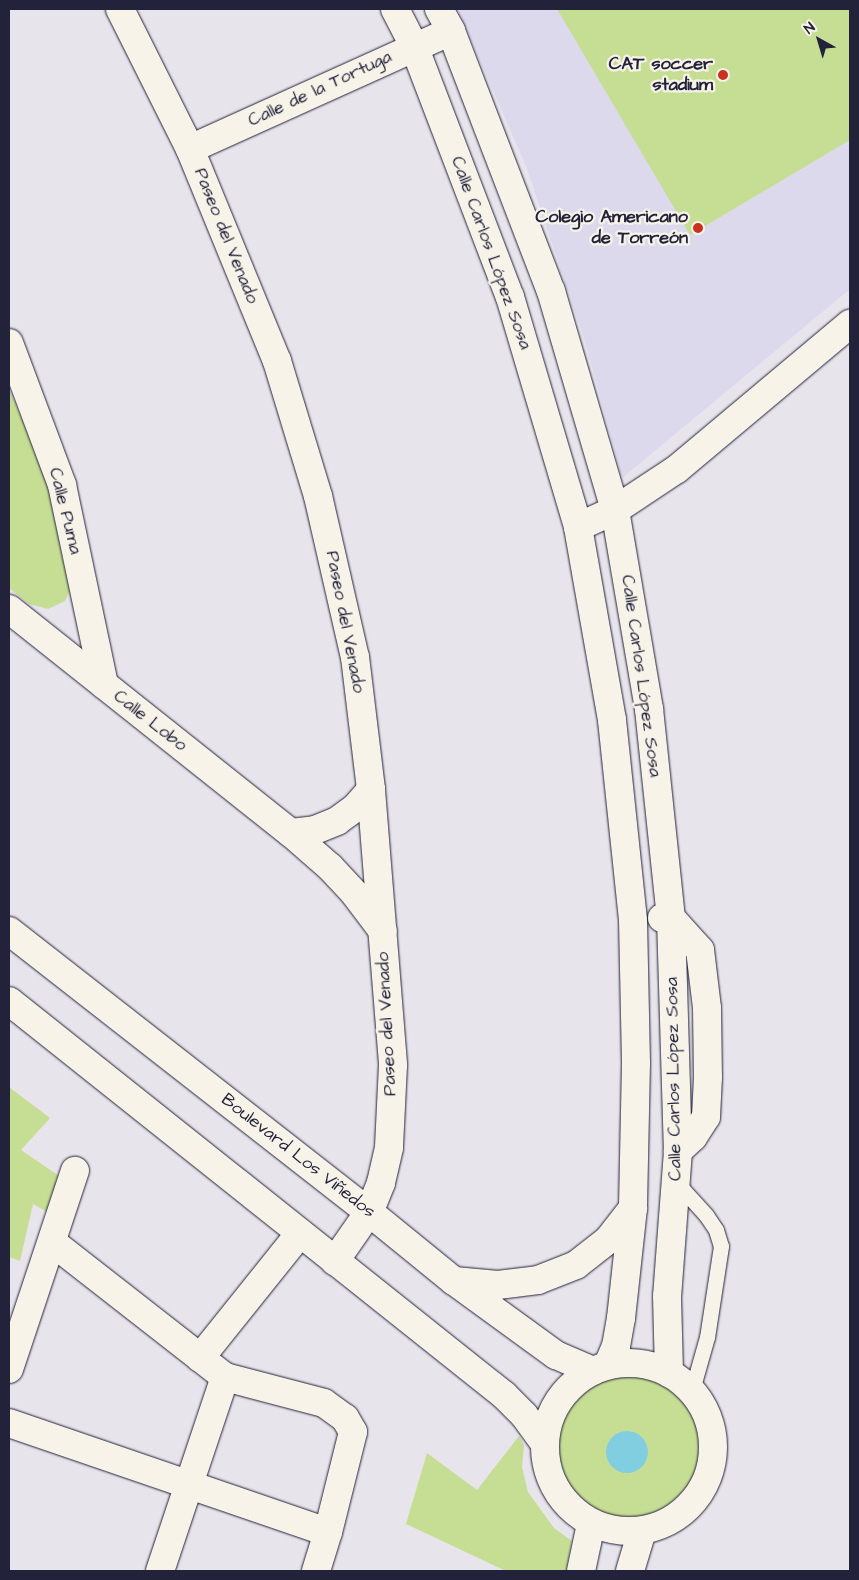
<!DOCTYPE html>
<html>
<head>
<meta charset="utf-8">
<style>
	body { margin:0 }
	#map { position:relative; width:859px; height:1580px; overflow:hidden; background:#e7e4eb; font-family:"Architects Daughter",sans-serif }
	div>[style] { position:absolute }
	.built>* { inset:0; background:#dcd9ed }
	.green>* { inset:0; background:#c6de94 }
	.round { border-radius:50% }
	.water>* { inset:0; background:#81cee0 }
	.roads { filter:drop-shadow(0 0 1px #22223b) drop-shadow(0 0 1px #22223b) }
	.service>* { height:15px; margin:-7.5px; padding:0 7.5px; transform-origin:7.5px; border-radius:7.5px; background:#f7f3e8 }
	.minor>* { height:28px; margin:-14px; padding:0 14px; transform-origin:14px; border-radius:14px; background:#f7f3e8 }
	.tertiary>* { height:28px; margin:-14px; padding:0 14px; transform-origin:14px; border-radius:14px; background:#f7f3e8 }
	.tertiary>.ring { margin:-14px; padding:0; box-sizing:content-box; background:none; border:28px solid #f7f3e8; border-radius:50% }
	.dots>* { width:14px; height:14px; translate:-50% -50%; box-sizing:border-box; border:2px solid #f7f3e8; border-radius:50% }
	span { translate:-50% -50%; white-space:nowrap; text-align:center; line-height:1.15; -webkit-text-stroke:4.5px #f7f3e8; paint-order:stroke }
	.poi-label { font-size:18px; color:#22223b; font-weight:700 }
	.right { translate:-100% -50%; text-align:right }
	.street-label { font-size:18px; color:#22223b }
	.frame { position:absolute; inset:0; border:10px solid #22223b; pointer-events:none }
	.north { position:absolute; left:794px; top:15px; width:50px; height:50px; -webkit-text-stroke:4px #f7f3e8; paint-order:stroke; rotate:321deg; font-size:14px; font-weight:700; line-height:20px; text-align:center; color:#22223b }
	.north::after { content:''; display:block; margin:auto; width:18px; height:22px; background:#22223b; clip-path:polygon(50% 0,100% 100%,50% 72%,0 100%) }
</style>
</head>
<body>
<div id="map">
	<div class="built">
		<div style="clip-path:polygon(457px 9px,850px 9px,850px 289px,622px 478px,586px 345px,526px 166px)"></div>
	</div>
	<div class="green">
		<div style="clip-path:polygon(557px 9px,850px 9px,850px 140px,690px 235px)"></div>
		<div style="clip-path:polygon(9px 389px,44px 470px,74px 581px,65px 601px,48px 609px,29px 604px,9px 588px)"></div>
		<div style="clip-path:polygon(9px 1087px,50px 1118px,21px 1150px,62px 1178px,51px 1214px,33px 1204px,20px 1261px,9px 1257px)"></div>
		<div class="round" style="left:556px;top:1376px;width:146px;height:146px"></div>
		<div style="clip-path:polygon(519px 1436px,524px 1445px,522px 1467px,528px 1492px,554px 1528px,572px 1541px,566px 1571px,506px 1571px,406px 1524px,427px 1453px,477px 1490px)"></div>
	</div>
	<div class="water">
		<div class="round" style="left:606px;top:1431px;width:42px;height:42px"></div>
	</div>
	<div class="roads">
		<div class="service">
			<div style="left:677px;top:1183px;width:43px;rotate:47.8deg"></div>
			<div style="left:706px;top:1215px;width:18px;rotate:56deg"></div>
			<div style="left:716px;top:1230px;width:17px;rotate:73deg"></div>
			<div style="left:721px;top:1246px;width:92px;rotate:98.7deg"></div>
			<div style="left:707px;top:1337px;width:55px;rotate:105.8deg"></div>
		</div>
		<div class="minor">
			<div style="left:120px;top:9px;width:157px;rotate:63.4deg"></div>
			<div style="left:190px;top:149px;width:229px;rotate:67.7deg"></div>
			<div style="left:277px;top:361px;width:141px;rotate:73.1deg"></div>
			<div style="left:318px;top:496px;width:165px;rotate:77.1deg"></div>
			<div style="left:355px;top:657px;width:134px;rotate:83.1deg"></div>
			<div style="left:371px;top:790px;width:276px;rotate:85.4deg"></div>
			<div style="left:393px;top:1065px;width:83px;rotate:92.8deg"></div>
			<div style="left:389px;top:1148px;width:36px;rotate:103deg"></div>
			<div style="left:381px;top:1183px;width:31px;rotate:112deg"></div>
			<div style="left:369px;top:1212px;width:60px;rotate:124.8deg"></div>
			<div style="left:190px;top:149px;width:286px;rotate:-24.3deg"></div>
			<div style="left:9px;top:343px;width:152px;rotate:69.5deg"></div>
			<div style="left:62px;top:485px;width:204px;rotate:78.1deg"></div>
			<div style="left:578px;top:527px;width:41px;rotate:-24.7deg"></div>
			<div style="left:615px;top:510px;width:74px;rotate:-33.5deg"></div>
			<div style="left:677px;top:469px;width:226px;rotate:-40deg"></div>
			<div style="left:9px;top:609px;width:360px;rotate:38.5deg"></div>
			<div style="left:291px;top:833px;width:52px;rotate:41.1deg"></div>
			<div style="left:330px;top:867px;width:37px;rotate:47deg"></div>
			<div style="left:355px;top:894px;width:46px;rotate:52.9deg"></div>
			<div style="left:291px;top:833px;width:24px;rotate:-7deg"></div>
			<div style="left:315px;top:830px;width:24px;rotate:-22deg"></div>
			<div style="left:337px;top:821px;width:24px;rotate:-36deg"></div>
			<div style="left:356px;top:807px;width:23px;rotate:-49deg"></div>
			<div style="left:9px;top:931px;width:457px;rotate:38deg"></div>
			<div style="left:369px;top:1212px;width:109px;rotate:39.1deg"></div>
			<div style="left:454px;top:1281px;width:126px;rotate:36deg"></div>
			<div style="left:556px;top:1355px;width:40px;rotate:23.4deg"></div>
			<div style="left:9px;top:1001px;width:633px;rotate:38.52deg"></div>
			<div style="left:504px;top:1395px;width:28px;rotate:45deg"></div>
			<div style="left:524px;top:1415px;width:34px;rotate:54deg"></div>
			<div style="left:52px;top:1242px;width:219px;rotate:38deg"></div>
			<div style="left:225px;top:1377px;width:102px;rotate:14.7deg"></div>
			<div style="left:324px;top:1403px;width:26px;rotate:36deg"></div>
			<div style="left:345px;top:1418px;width:16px;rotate:60deg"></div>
			<div style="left:353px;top:1432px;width:103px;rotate:104deg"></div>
			<div style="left:328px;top:1532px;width:41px;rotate:107.1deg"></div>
			<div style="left:200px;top:1358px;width:160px;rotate:-51.3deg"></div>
			<div style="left:9px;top:1369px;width:209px;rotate:-71.6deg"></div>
			<div style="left:9px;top:1423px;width:337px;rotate:18.9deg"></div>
			<div style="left:160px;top:1571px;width:205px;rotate:-71.5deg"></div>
		</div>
		<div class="tertiary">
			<div style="left:395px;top:9px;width:42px;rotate:62.8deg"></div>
			<div style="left:414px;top:46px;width:269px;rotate:69.1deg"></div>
			<div style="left:510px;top:297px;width:240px;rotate:73.5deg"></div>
			<div style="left:578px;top:527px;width:196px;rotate:80deg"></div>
			<div style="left:612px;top:720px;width:201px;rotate:84deg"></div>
			<div style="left:633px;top:920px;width:143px;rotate:88.8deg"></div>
			<div style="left:636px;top:1063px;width:145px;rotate:91.2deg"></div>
			<div style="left:633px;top:1208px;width:111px;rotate:96.2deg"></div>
			<div style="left:621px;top:1318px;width:28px;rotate:100deg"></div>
			<div style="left:616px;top:1346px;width:21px;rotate:113deg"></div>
			<div style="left:439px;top:9px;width:25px;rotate:61deg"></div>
			<div style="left:451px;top:31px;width:279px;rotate:69deg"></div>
			<div style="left:551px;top:291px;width:228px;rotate:73.7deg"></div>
			<div style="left:615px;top:510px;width:202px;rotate:80.3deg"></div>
			<div style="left:649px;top:709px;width:210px;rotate:84deg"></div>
			<div style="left:671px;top:918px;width:233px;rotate:88.3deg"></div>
			<div style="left:678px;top:1151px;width:145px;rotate:94.3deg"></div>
			<div style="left:667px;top:1296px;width:77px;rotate:88.5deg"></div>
			<div style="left:662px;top:918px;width:9px"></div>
			<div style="left:671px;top:918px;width:43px;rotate:47.8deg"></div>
			<div style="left:700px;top:950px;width:58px;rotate:83.1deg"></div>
			<div style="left:707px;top:1008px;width:69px;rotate:89.2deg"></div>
			<div style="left:708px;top:1077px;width:40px;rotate:92.9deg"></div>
			<div style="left:706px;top:1117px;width:24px;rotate:123deg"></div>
			<div style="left:693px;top:1137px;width:21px;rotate:137deg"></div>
			<div style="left:454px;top:1281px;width:44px;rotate:5.2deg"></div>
			<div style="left:498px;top:1285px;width:40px;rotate:-7.1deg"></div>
			<div style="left:538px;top:1280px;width:41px;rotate:-21.5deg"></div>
			<div style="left:576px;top:1265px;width:41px;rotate:-38deg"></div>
			<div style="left:608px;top:1240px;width:41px;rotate:-52deg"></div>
			<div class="ring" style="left:545px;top:1363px;width:140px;height:140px"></div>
			<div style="left:581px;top:1571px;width:48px;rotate:-78deg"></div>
			<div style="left:630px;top:1571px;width:42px;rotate:-73.3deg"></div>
		</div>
	</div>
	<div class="dots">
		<div style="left:723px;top:75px;background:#c8321e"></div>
		<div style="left:698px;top:228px;background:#c8321e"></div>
	</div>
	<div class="poi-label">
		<span class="right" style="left:713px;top:75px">CAT soccer<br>stadium</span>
		<span class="right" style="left:688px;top:228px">Colegio Americano<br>de Torreón</span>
	</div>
	<div class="street-label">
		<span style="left:320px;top:89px;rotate:-25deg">Calle de la Tortuga</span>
		<span style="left:226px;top:236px;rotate:68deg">Paseo del Venado</span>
		<span style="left:491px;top:253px;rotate:70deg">Calle Carlos López Sosa</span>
		<span style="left:65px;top:511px;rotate:76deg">Calle Puma</span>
		<span style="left:345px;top:622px;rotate:79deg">Paseo del Venado</span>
		<span style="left:641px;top:676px;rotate:82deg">Calle Carlos López Sosa</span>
		<span style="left:150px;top:721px;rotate:38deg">Calle Lobo</span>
		<span style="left:387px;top:1024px;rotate:-93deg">Paseo del Venado</span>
		<span style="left:674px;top:1079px;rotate:-91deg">Calle Carlos López Sosa</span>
		<span style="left:298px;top:1156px;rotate:38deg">Boulevard Los Viñedos</span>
	</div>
	<div class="frame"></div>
	<div class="north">N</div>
</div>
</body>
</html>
